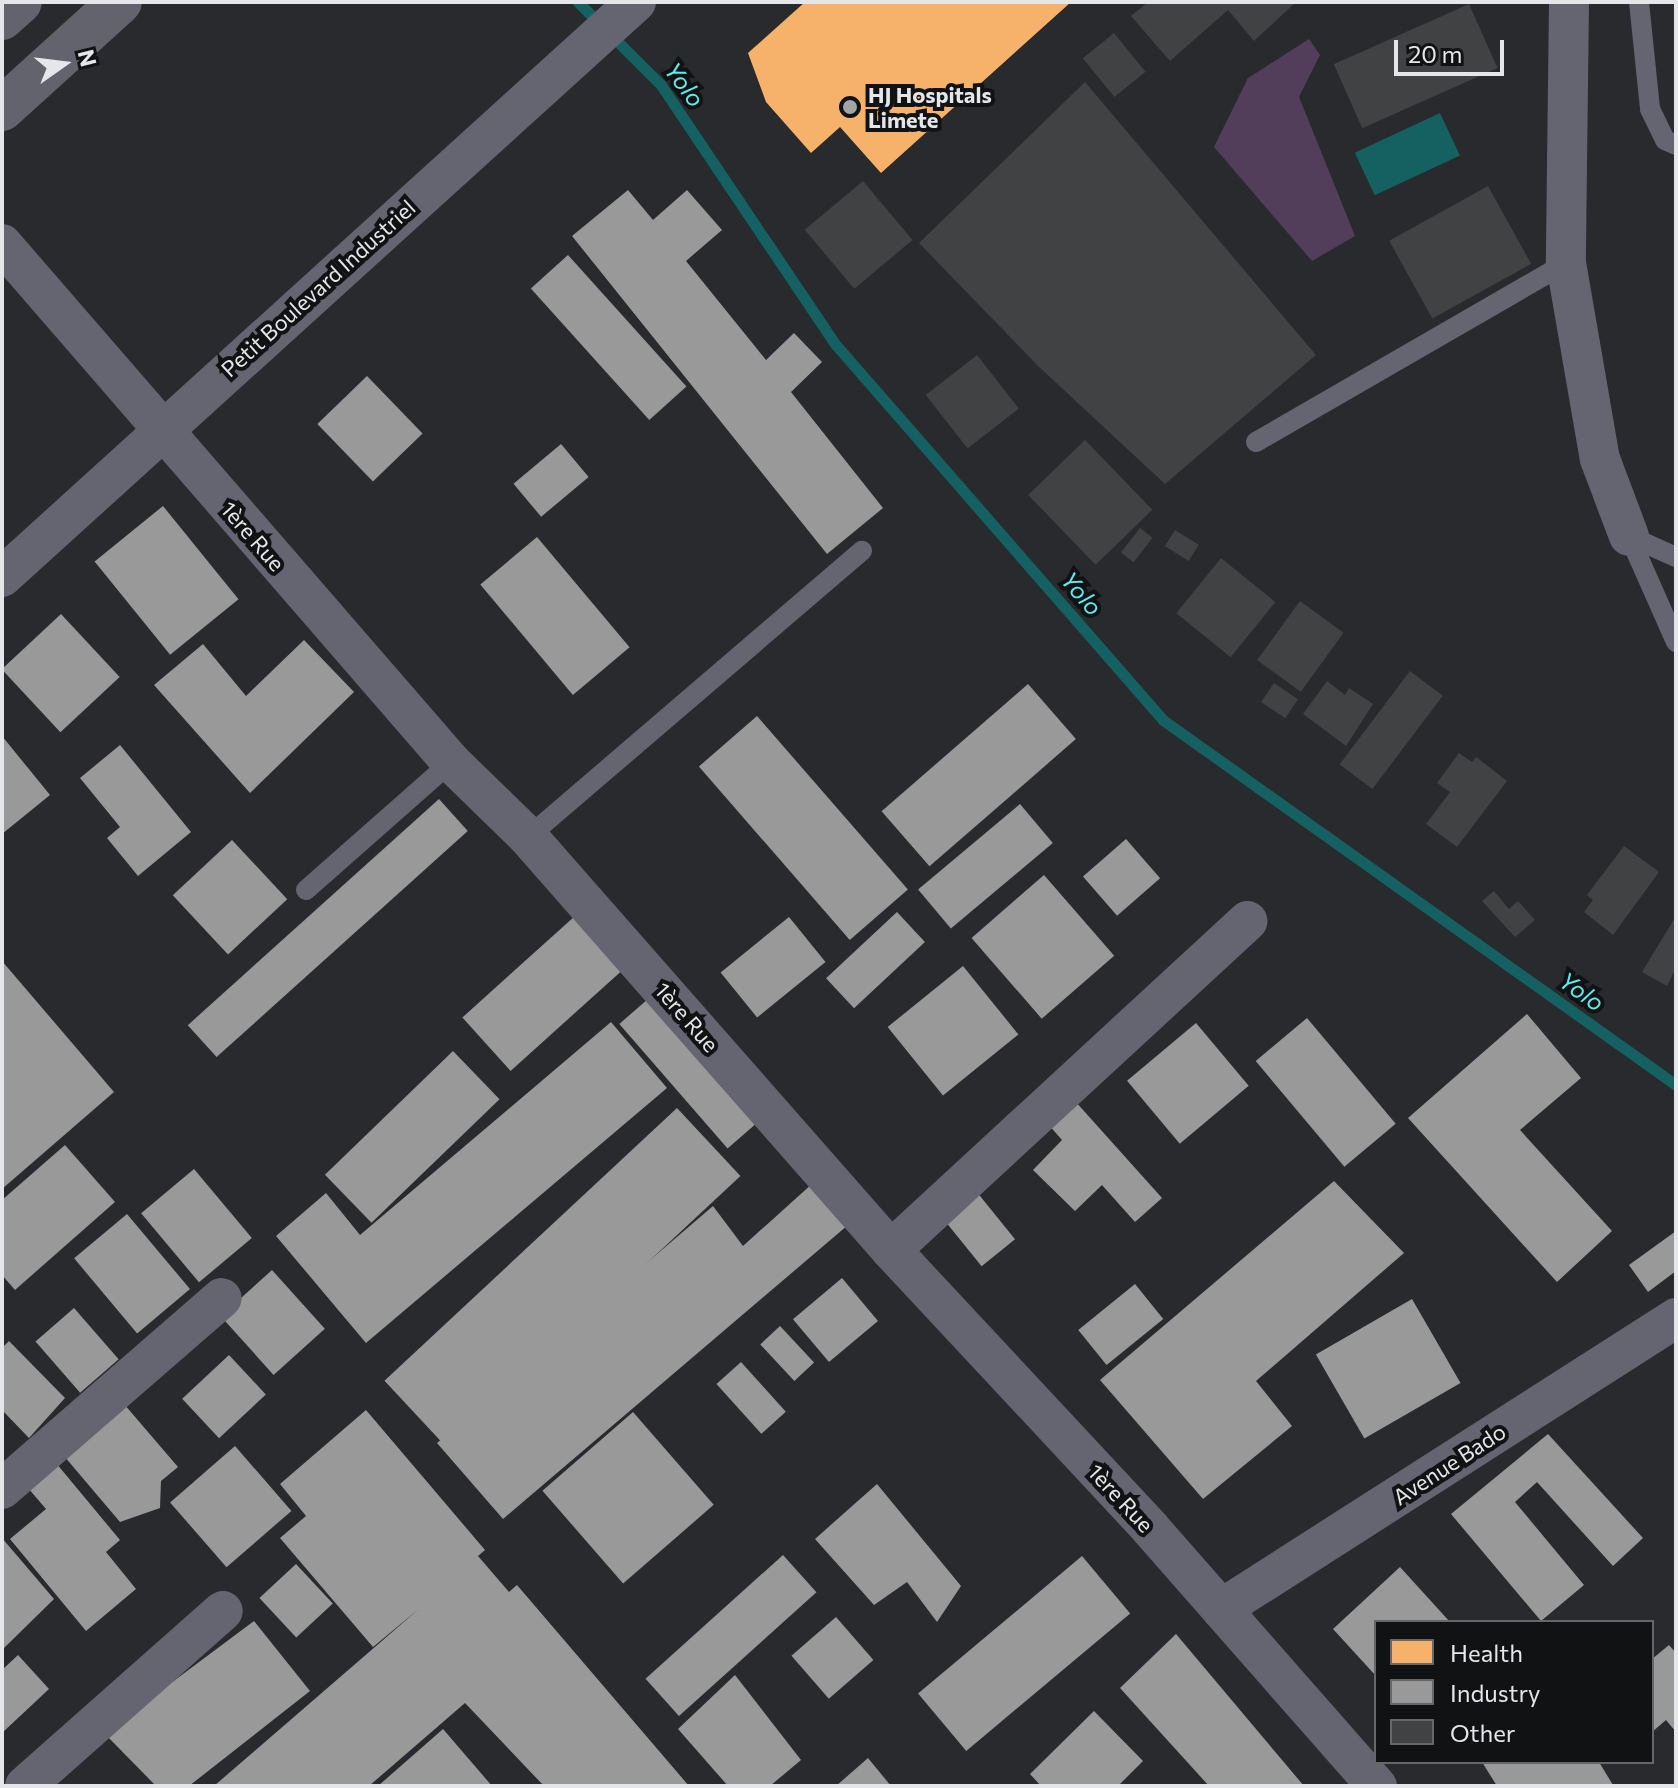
<!DOCTYPE html>
<html>
<head>
<meta charset="utf-8">
<style>
	body { margin:0 }
	#map { position:relative; width:1678px; height:1788px; overflow:hidden; background:#282a2d; font-family:Commissioner,sans-serif }
	div>[style] { position:absolute }
	.green>* { inset:0; background:#523e5b }
	.water>* { inset:0; background:#156162; transform-origin:0 0 }
	.health>* { inset:0; background:#f6b26b }
	.industry>* { inset:0; background:#999; transform-origin:0 0 }
	.stream>* { height:11px; margin:-5.5px; padding:0 5.5px; transform-origin:5.5px; border-radius:5.5px; background:#156162 }
	.building>* { inset:0; background:#404244; transform-origin:0 0 }
	.service>* { height:20px; margin:-10px; padding:0 10px; transform-origin:10px; border-radius:10px; background:#646571 }
	.minor>* { height:40px; margin:-20px; padding:0 20px; transform-origin:20px; border-radius:20px; background:#646571 }
	.trunk>* { height:44px; margin:-22px; padding:0 22px; transform-origin:22px; border-radius:22px; background:#62636c }
	.dots>* { width:22px; height:22px; translate:-50% -50%; box-sizing:border-box; border:4px solid #111214; border-radius:50% }
	span { translate:-50% -50%; white-space:nowrap; text-align:center; line-height:1.15; -webkit-text-stroke:8px #111214; paint-order:stroke }
	.poi-label { font-size:22px; color:#e4e6e9; font-weight:700 }
	.left { translate:0 -50%; text-align:left }
	.street-label { font-size:22px; color:#e4e6e9 }
	.water-label { font-size:24px; color:#5ceced; font-style:italic }
	.frame { position:absolute; inset:0; border:4px solid #e4e6e9; pointer-events:none }
	.legend { position:absolute; left:1374px; top:1620px; width:280px; height:144px; box-sizing:border-box; background:#111214; border:2px solid #656769; margin:0; padding:10px 14px; list-style:none; font-size:24px; color:#e4e6e9 }
	.legend li { display:flex; align-items:center; gap:16px; height:40px }
	.legend b { width:40px; border:2px solid #656769 }
	.north { position:absolute; left:24px; top:24px; width:80px; height:80px; -webkit-text-stroke:6px #111214; paint-order:stroke; rotate:76deg; font-size:22px; font-weight:700; line-height:32px; text-align:center; color:#e4e6e9 }
	.north::after { content:''; display:block; margin:auto; width:28px; height:36px; background:#e4e6e9; clip-path:polygon(50% 0,100% 100%,50% 72%,0 100%) }
	.scale { position:absolute; left:1394px; top:40px; width:110px; height:36px; box-sizing:border-box; border:4px solid #e4e6e9; border-top:0; padding-left:10px; font-size:24px; line-height:28px; white-space:nowrap; color:#e4e6e9; -webkit-text-stroke:6px #111214; paint-order:stroke }
</style>
</head>
<body>
<div id="map">
	<div class="green">
		<div style="clip-path:polygon(1309px 39px,1320px 55px,1299px 97px,1355px 236px,1312px 261px,1214px 147px,1248px 78px)"></div>
	</div>
	<div class="water">
		<div style="left:1440px;top:113px;width:47px;height:94px;rotate:65deg"></div>
	</div>
	<div class="health">
		<div style="clip-path:polygon(805px 2px,1071px 2px,881px 173px,840px 127px,811px 153px,766px 102px,748px 53px)"></div>
	</div>
	<div class="industry">
		<div style="clip-path:polygon(628px 190px,653px 220px,687px 190px,722px 230px,686px 261px,766px 360px,794px 333px,822px 362px,791px 392px,883px 508px,827px 554px,572px 236px)"></div>
		<div style="left:568px;top:255px;width:177px;height:50px;rotate:48deg"></div>
		<div style="left:367px;top:376px;width:80px;height:69px;rotate:46deg"></div>
		<div style="left:561px;top:444px;width:43px;height:62px;rotate:50deg"></div>
		<div style="left:163px;top:506px;width:120px;height:88px;rotate:51deg"></div>
		<div style="left:537px;top:537px;width:144px;height:74px;rotate:50deg"></div>
		<div style="left:61px;top:614px;width:86px;height:81px;rotate:47deg"></div>
		<div style="clip-path:polygon(304px 640px,354px 692px,250px 793px,154px 685px,203px 644px,246px 696px)"></div>
		<div style="left:1028px;top:684px;width:73px;height:194px;rotate:49deg"></div>
		<div style="left:757px;top:716px;width:230px;height:77px;rotate:49deg"></div>
		<div style="clip-path:polygon(2px 736px,50px 795px,2px 834px)"></div>
		<div style="clip-path:polygon(120px 745px,191px 832px,138px 876px,107px 838px,120px 827px,80px 778px)"></div>
		<div style="left:439px;top:799px;width:43px;height:338px;rotate:48deg"></div>
		<div style="left:1020px;top:804px;width:51px;height:133px;rotate:50deg"></div>
		<div style="left:1126px;top:839px;width:52px;height:57px;rotate:49deg"></div>
		<div style="left:232px;top:840px;width:81px;height:81px;rotate:47deg"></div>
		<div style="left:1044px;top:875px;width:107px;height:96px;rotate:49deg"></div>
		<div style="left:585px;top:907px;width:72px;height:165px;rotate:48deg"></div>
		<div style="left:897px;top:912px;width:41px;height:97px;rotate:47deg"></div>
		<div style="left:789px;top:917px;width:58px;height:88px;rotate:51deg"></div>
		<div style="clip-path:polygon(2px 961px,114px 1092px,2px 1189px)"></div>
		<div style="left:963px;top:966px;width:88px;height:97px;rotate:51deg"></div>
		<div style="left:648px;top:999px;width:165px;height:38px;rotate:49deg"></div>
		<div style="clip-path:polygon(1527px 1014px,1581px 1078px,1520px 1130px,1612px 1231px,1557px 1282px,1408px 1118px)"></div>
		<div style="left:1307px;top:1018px;width:138px;height:67px;rotate:50deg"></div>
		<div style="clip-path:polygon(611px 1022px,667px 1088px,366px 1343px,276px 1236px,326px 1193px,360px 1235px)"></div>
		<div style="left:1196px;top:1023px;width:82px;height:90px;rotate:50deg"></div>
		<div style="left:453px;top:1051px;width:67px;height:178px;rotate:46deg"></div>
		<div style="clip-path:polygon(1075px 1101px,1162px 1198px,1135px 1222px,1102px 1185px,1075px 1211px,1033px 1170px,1062px 1140px,1048px 1124px)"></div>
		<div style="left:677px;top:1108px;width:93px;height:400px;rotate:47deg"></div>
		<div style="clip-path:polygon(65px 1145px,115px 1202px,15px 1290px,2px 1275px,2px 1200px)"></div>
		<div style="left:194px;top:1169px;width:90px;height:69px;rotate:50deg"></div>
		<div style="clip-path:polygon(1334px 1181px,1404px 1253px,1256px 1381px,1292px 1426px,1203px 1499px,1100px 1380px)"></div>
		<div style="clip-path:polygon(813px 1183px,848px 1225px,503px 1519px,437px 1443px,713px 1206px,743px 1246px)"></div>
		<div style="left:976px;top:1191px;width:62px;height:43px;rotate:51deg"></div>
		<div style="left:127px;top:1214px;width:98px;height:69px;rotate:50deg"></div>
		<div style="clip-path:polygon(1676px 1231px,1676px 1271px,1648px 1292px,1629px 1265px)"></div>
		<div style="left:272px;top:1270px;width:79px;height:69px;rotate:48deg"></div>
		<div style="left:842px;top:1278px;width:56px;height:64px;rotate:50deg"></div>
		<div style="left:1135px;top:1284px;width:45px;height:73px;rotate:51deg"></div>
		<div style="left:1412px;top:1299px;width:97px;height:111px;rotate:60deg"></div>
		<div style="left:74px;top:1308px;width:68px;height:51px;rotate:49deg"></div>
		<div style="left:780px;top:1326px;width:50px;height:27px;rotate:47deg"></div>
		<div style="clip-path:polygon(9px 1341px,65px 1398px,29px 1438px,2px 1410px,2px 1348px)"></div>
		<div style="left:229px;top:1355px;width:54px;height:64px;rotate:47deg"></div>
		<div style="left:741px;top:1362px;width:67px;height:33px;rotate:48deg"></div>
		<div style="clip-path:polygon(124px 1404px,178px 1467px,161px 1481px,160px 1508px,120px 1522px,64px 1456px)"></div>
		<div style="clip-path:polygon(366px 1410px,485px 1550px,478px 1556px,509px 1592px,517px 1585px,689px 1786px,544px 1786px,465px 1703px,369px 1786px,214px 1786px,420px 1608px,373px 1647px,280px 1538px,306px 1516px,280px 1484px)"></div>
		<div style="left:633px;top:1412px;width:123px;height:120px;rotate:49deg"></div>
		<div style="clip-path:polygon(1548px 1434px,1643px 1538px,1613px 1566px,1537px 1482px,1515px 1502px,1584px 1585px,1541px 1621px,1451px 1514px)"></div>
		<div style="left:235px;top:1446px;width:86px;height:86px;rotate:49deg"></div>
		<div style="clip-path:polygon(51px 1457px,120px 1540px,106px 1552px,136px 1589px,86px 1631px,10px 1539px,46px 1509px,22px 1481px)"></div>
		<div style="clip-path:polygon(877px 1484px,961px 1586px,937px 1622px,907px 1582px,874px 1605px,815px 1539px)"></div>
		<div style="clip-path:polygon(2px 1538px,54px 1599px,2px 1650px)"></div>
		<div style="left:783px;top:1555px;width:50px;height:185px;rotate:48deg"></div>
		<div style="left:1082px;top:1556px;width:75px;height:214px;rotate:50deg"></div>
		<div style="left:296px;top:1564px;width:54px;height:50px;rotate:47deg"></div>
		<div style="clip-path:polygon(1400px 1567px,1450px 1622px,1376px 1622px,1376px 1676px,1333px 1629px)"></div>
		<div style="left:836px;top:1617px;width:57px;height:59px;rotate:49deg"></div>
		<div style="clip-path:polygon(254px 1621px,310px 1691px,189px 1786px,156px 1786px,104px 1733px)"></div>
		<div style="clip-path:polygon(1176px 1634px,1304px 1786px,1209px 1786px,1120px 1688px)"></div>
		<div style="clip-path:polygon(1669px 1645px,1676px 1653px,1676px 1732px,1666px 1720px,1652px 1732px,1652px 1659px)"></div>
		<div style="clip-path:polygon(18px 1655px,49px 1689px,2px 1733px,2px 1670px)"></div>
		<div style="clip-path:polygon(735px 1675px,801px 1760px,770px 1786px,728px 1786px,678px 1729px)"></div>
		<div style="clip-path:polygon(1094px 1711px,1143px 1761px,1118px 1786px,1041px 1786px,1030px 1774px)"></div>
		<div style="clip-path:polygon(443px 1729px,492px 1786px,378px 1786px)"></div>
		<div style="clip-path:polygon(868px 1758px,891px 1786px,836px 1786px)"></div>
		<div style="clip-path:polygon(1482px 1762px,1599px 1762px,1613px 1785px,1497px 1786px)"></div>
	</div>
	<div class="stream">
		<div style="left:578px;top:2px;width:117px;rotate:45deg"></div>
		<div style="left:661px;top:85px;width:313px;rotate:56.1deg"></div>
		<div style="left:836px;top:345px;width:498px;rotate:48.9deg"></div>
		<div style="left:1163px;top:720px;width:630px;rotate:35.43deg"></div>
	</div>
	<div class="building">
		<div style="clip-path:polygon(1148px 2px,1296px 2px,1254px 41px,1228px 10px,1170px 61px,1131px 16px)"></div>
		<div style="left:1469px;top:4px;width:70px;height:148px;rotate:66deg"></div>
		<div style="left:1114px;top:33px;width:50px;height:40px;rotate:51deg"></div>
		<div style="clip-path:polygon(1085px 82px,1316px 355px,1165px 484px,1038px 366px,919px 243px)"></div>
		<div style="left:863px;top:181px;width:77px;height:76px;rotate:50deg"></div>
		<div style="left:1488px;top:186px;width:89px;height:113px;rotate:61deg"></div>
		<div style="left:977px;top:355px;width:68px;height:65px;rotate:52deg"></div>
		<div style="left:1085px;top:440px;width:97px;height:79px;rotate:46deg"></div>
		<div style="left:1140px;top:528px;width:16px;height:31px;rotate:38deg"></div>
		<div style="left:1175px;top:530px;width:28px;height:19px;rotate:32deg"></div>
		<div style="left:1221px;top:558px;width:70px;height:71px;rotate:39deg"></div>
		<div style="left:1300px;top:601px;width:54px;height:73px;rotate:36deg"></div>
		<div style="left:1410px;top:671px;width:41px;height:117px;rotate:37deg"></div>
		<div style="clip-path:polygon(1327px 681px,1345px 695px,1349px 688px,1373px 704px,1346px 746px,1303px 714px)"></div>
		<div style="left:1274px;top:683px;width:29px;height:23px;rotate:34deg"></div>
		<div style="clip-path:polygon(1459px 753px,1472px 762px,1476px 757px,1507px 781px,1457px 847px,1426px 824px,1450px 792px,1437px 783px)"></div>
		<div style="clip-path:polygon(1624px 846px,1659px 872px,1613px 935px,1584px 912px,1593px 900px,1587px 895px)"></div>
		<div style="clip-path:polygon(1494px 891px,1509px 909px,1518px 901px,1535px 920px,1515px 937px,1482px 901px)"></div>
		<div style="clip-path:polygon(1676px 916px,1676px 968px,1667px 986px,1642px 972px)"></div>
	</div>
	<div class="service">
		<div style="left:1639px;top:2px;width:108px;rotate:84.1deg"></div>
		<div style="left:1650px;top:109px;width:34px;rotate:64deg"></div>
		<div style="left:1665px;top:140px;width:12px;rotate:24deg"></div>
		<div style="left:1256px;top:442px;width:358px;rotate:-30deg"></div>
		<div style="left:1629px;top:536px;width:116px;rotate:66.1deg"></div>
		<div style="left:1629px;top:536px;width:51px;rotate:24.1deg"></div>
		<div style="left:528px;top:837px;width:440px;rotate:-40.6deg"></div>
		<div style="left:306px;top:890px;width:193px;rotate:-41.4deg"></div>
	</div>
	<div class="minor">
		<div style="left:1569px;top:2px;width:261px;rotate:90.7deg"></div>
		<div style="left:1566px;top:263px;width:199px;rotate:80.2deg"></div>
		<div style="left:1600px;top:459px;width:82px;rotate:69.4deg"></div>
		<div style="left:2px;top:244px;width:686px;rotate:49.08deg"></div>
		<div style="left:451px;top:762px;width:107px;rotate:44.2deg"></div>
		<div style="left:528px;top:837px;width:550px;rotate:48.69deg"></div>
		<div style="left:891px;top:1250px;width:380px;rotate:47deg"></div>
		<div style="left:1150px;top:1528px;width:344px;rotate:48.7deg"></div>
		<div style="left:2px;top:577px;width:856px;rotate:-42.21deg"></div>
		<div style="left:891px;top:1250px;width:485px;rotate:-42.7deg"></div>
		<div style="left:2px;top:1489px;width:291px;rotate:-41deg"></div>
		<div style="left:1221px;top:1609px;width:540px;rotate:-32.6deg"></div>
		<div style="left:25px;top:1786px;width:264px;rotate:-41.5deg"></div>
	</div>
	<div class="trunk">
		<div style="left:2px;top:18px;width:24px;rotate:-42deg"></div>
		<div style="left:2px;top:109px;width:159px;rotate:-42.2deg"></div>
	</div>
	<div class="dots">
		<div style="left:850px;top:107px;background:#a2a4a7"></div>
	</div>
	<div class="poi-label">
		<span class="left" style="left:868px;top:107px">HJ Hospitals<br>Limete</span>
	</div>
	<div class="street-label">
		<span style="left:318px;top:288px;rotate:-42deg">Petit Boulevard Industriel</span>
		<span style="left:253px;top:536px;rotate:49deg">1ère Rue</span>
		<span style="left:687px;top:1017px;rotate:49deg">1ère Rue</span>
		<span style="left:1449px;top:1464px;rotate:-33deg">Avenue Bado</span>
		<span style="left:1121px;top:1498px;rotate:47deg">1ère Rue</span>
	</div>
	<div class="water-label">
		<span style="left:685px;top:84px;rotate:53deg">Yolo</span>
		<span style="left:1082px;top:593px;rotate:49deg">Yolo</span>
		<span style="left:1582px;top:991px;rotate:35deg">Yolo</span>
	</div>
	<div class="frame"></div>
	<ul class="legend">
	<li><b style="height:22px;background:#f6b26b"></b>Health</li>
	<li><b style="height:22px;background:#999"></b>Industry</li>
	<li><b style="height:22px;background:#404244"></b>Other</li>
	</ul>
	<div class="north">N</div>
	<div class="scale">20 m</div>
</div>
</body>
</html>
